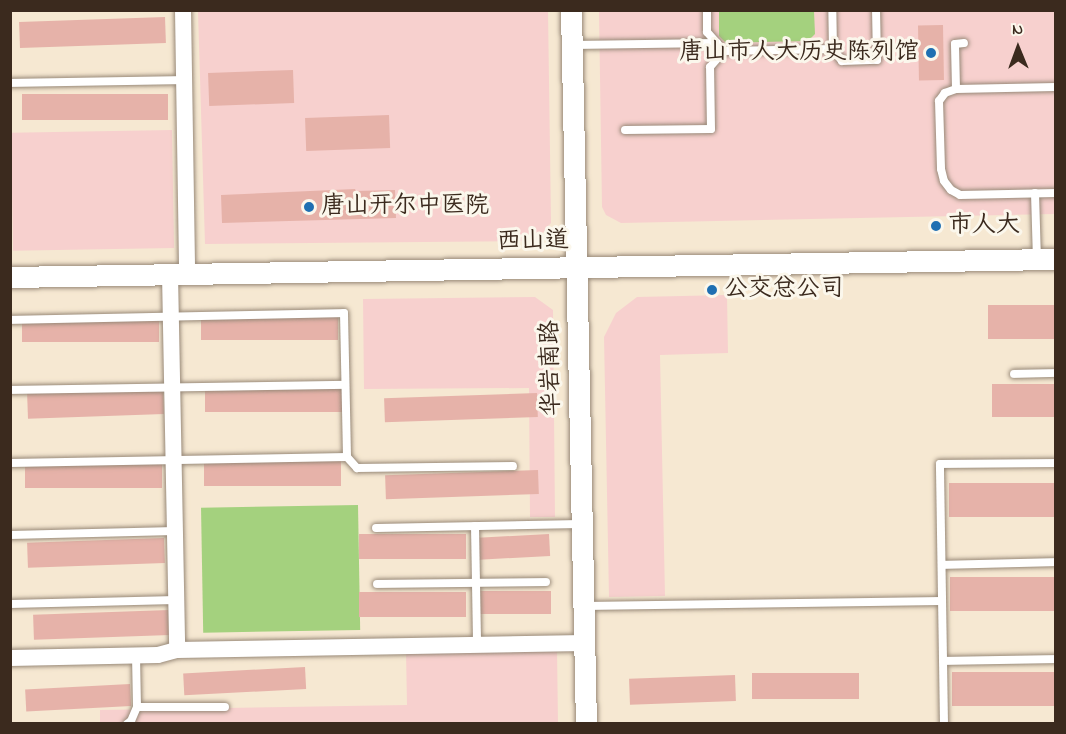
<!DOCTYPE html>
<html>
<head>
<meta charset="utf-8">
<style>
	body { margin:0 }
	#map { position:relative; width:1066px; height:734px; overflow:hidden; background:#f6e8d2; font-family:"Indie Flower","LXGW WenKai TC",sans-serif }
	div>[style] { position:absolute }
	.built>* { inset:0; background:#f7d0ce; transform-origin:0 0 }
	.green>* { inset:0; background:#a4d17e; transform-origin:0 0 }
	.building>* { inset:0; background:#e6b2a9; transform-origin:0 0 }
	.roads { filter:drop-shadow(0 0 2px #988978) drop-shadow(0 0 2px #988978) }
	.service>* { height:8px; margin:-4px; padding:0 4px; transform-origin:4px; border-radius:4px; background:#fff }
	.minor>* { height:16px; margin:-8px; padding:0 8px; transform-origin:8px; border-radius:8px; background:#fff }
	.tertiary>* { height:21px; margin:-10.5px; padding:0 10.5px; transform-origin:10.5px; border-radius:10.5px; background:#fff }
	.dots>* { width:16px; height:16px; translate:-50% -50%; box-sizing:border-box; border:3px solid #fbf7ec; border-radius:50% }
	span { translate:-50% -50%; white-space:nowrap; text-align:center; line-height:1.15; -webkit-text-stroke:6px #fbf7ec; paint-order:stroke }
	.poi-label { font-size:24px; color:#3b2a1e }
	.right { translate:-100% -50%; text-align:right }
	.left { translate:0 -50%; text-align:left }
	.street-label { font-size:24px; color:#3b2a1e }
	.frame { position:absolute; inset:0; border:12px solid #3b2a1e; pointer-events:none }
	.north { position:absolute; left:988px; top:18px; width:60px; height:60px; -webkit-text-stroke:4px #fbf7ec; paint-order:stroke; rotate:359deg; font-size:16px; font-weight:700; line-height:24px; text-align:center; color:#3b2a1e }
	.north::after { content:''; display:block; margin:auto; width:21px; height:27px; background:#3b2a1e; clip-path:polygon(50% 0,100% 100%,50% 72%,0 100%) }
</style>
</head>
<body>
<div id="map">
	<div class="built">
		<div style="clip-path:polygon(321px 10px,548px 11px,551px 223px,536px 241px,205px 244px,198px 11px)"></div>
		<div style="clip-path:polygon(599px 11px,1055px 11px,1055px 214px,621px 223px,606px 215px,602px 207px)"></div>
		<div style="left:172px;top:130px;width:118px;height:161px;rotate:89deg"></div>
		<div style="clip-path:polygon(727px 295px,728px 353px,660px 355px,665px 596px,609px 597px,604px 337px,616px 313px,637px 297px)"></div>
		<div style="clip-path:polygon(535px 297px,553px 310px,555px 517px,530px 517px,529px 388px,364px 389px,363px 299px)"></div>
		<div style="clip-path:polygon(557px 649px,558px 723px,100px 724px,100px 710px,407px 705px,406px 652px)"></div>
	</div>
	<div class="green">
		<div style="clip-path:polygon(719px 11px,814px 11px,815px 34px,808px 41px,726px 43px,719px 36px)"></div>
		<div style="left:358px;top:505px;width:125px;height:157px;rotate:89deg"></div>
	</div>
	<div class="building">
		<div style="left:165px;top:17px;width:26px;height:146px;rotate:88deg"></div>
		<div style="left:943px;top:25px;width:55px;height:25px;rotate:89deg"></div>
		<div style="left:293px;top:70px;width:33px;height:85px;rotate:88deg"></div>
		<div style="left:168px;top:94px;width:26px;height:146px;rotate:90deg"></div>
		<div style="left:389px;top:115px;width:33px;height:84px;rotate:88deg"></div>
		<div style="clip-path:polygon(355px 189px,356px 191px,395px 190px,396px 218px,222px 223px,221px 195px)"></div>
		<div style="left:1056px;top:305px;width:34px;height:68px;rotate:90deg"></div>
		<div style="left:338px;top:315px;width:25px;height:137px;rotate:90deg"></div>
		<div style="left:159px;top:317px;width:25px;height:137px;rotate:90deg"></div>
		<div style="left:1056px;top:384px;width:33px;height:64px;rotate:90deg"></div>
		<div style="left:342px;top:387px;width:25px;height:137px;rotate:90deg"></div>
		<div style="left:163px;top:388px;width:26px;height:136px;rotate:88deg"></div>
		<div style="left:537px;top:393px;width:24px;height:153px;rotate:88deg"></div>
		<div style="left:341px;top:460px;width:26px;height:137px;rotate:90deg"></div>
		<div style="left:162px;top:463px;width:25px;height:137px;rotate:90deg"></div>
		<div style="left:538px;top:470px;width:24px;height:153px;rotate:88deg"></div>
		<div style="left:1056px;top:483px;width:34px;height:107px;rotate:90deg"></div>
		<div style="left:466px;top:534px;width:25px;height:107px;rotate:90deg"></div>
		<div style="left:549px;top:534px;width:22px;height:71px;rotate:87deg"></div>
		<div style="left:164px;top:538px;width:25px;height:137px;rotate:88deg"></div>
		<div style="left:1056px;top:577px;width:34px;height:106px;rotate:90deg"></div>
		<div style="left:551px;top:591px;width:23px;height:72px;rotate:90deg"></div>
		<div style="left:466px;top:592px;width:25px;height:107px;rotate:90deg"></div>
		<div style="left:169px;top:610px;width:25px;height:136px;rotate:88deg"></div>
		<div style="left:305px;top:667px;width:22px;height:122px;rotate:87deg"></div>
		<div style="left:1056px;top:672px;width:34px;height:104px;rotate:90deg"></div>
		<div style="left:859px;top:673px;width:26px;height:107px;rotate:90deg"></div>
		<div style="left:735px;top:675px;width:26px;height:106px;rotate:88deg"></div>
		<div style="left:130px;top:684px;width:22px;height:105px;rotate:87deg"></div>
	</div>
	<div class="roads">
		<div class="service">
			<div style="left:707px;top:10px;width:22px;rotate:90deg"></div>
			<div style="left:707px;top:32px;width:25px;rotate:48deg"></div>
			<div style="left:724px;top:51px;width:109px;rotate:-1.1deg"></div>
			<div style="left:833px;top:49px;width:39px;rotate:-91deg"></div>
			<div style="left:572px;top:45px;width:145px;rotate:-0.8deg"></div>
			<div style="left:833px;top:49px;width:15px;rotate:53deg"></div>
			<div style="left:842px;top:61px;width:35px;rotate:-2deg"></div>
			<div style="left:877px;top:60px;width:50px;rotate:-91.1deg"></div>
			<div style="left:10px;top:83px;width:174px;rotate:-1deg"></div>
			<div style="left:1056px;top:87px;width:100px;rotate:178.9deg"></div>
			<div style="left:956px;top:89px;width:12px;rotate:160deg"></div>
			<div style="left:945px;top:93px;width:10px;rotate:127deg"></div>
			<div style="left:939px;top:101px;width:68px;rotate:88.3deg"></div>
			<div style="left:941px;top:169px;width:12px;rotate:76deg"></div>
			<div style="left:944px;top:181px;width:11px;rotate:52deg"></div>
			<div style="left:951px;top:190px;width:10px;rotate:29deg"></div>
			<div style="left:960px;top:195px;width:96px;rotate:-1.2deg"></div>
			<div style="left:956px;top:89px;width:45px;rotate:-91.3deg"></div>
			<div style="left:955px;top:44px;width:9px;rotate:-6deg"></div>
			<div style="left:625px;top:130px;width:86px;rotate:-0.7deg"></div>
			<div style="left:711px;top:129px;width:62px;rotate:-90.9deg"></div>
			<div style="left:710px;top:67px;width:21px;rotate:-49deg"></div>
			<div style="left:1035px;top:193px;width:66px;rotate:88.3deg"></div>
			<div style="left:10px;top:320px;width:334px;rotate:-1.2deg"></div>
			<div style="left:344px;top:313px;width:144px;rotate:88.8deg"></div>
			<div style="left:1014px;top:374px;width:42px;rotate:-1.4deg"></div>
			<div style="left:10px;top:390px;width:335px;rotate:-0.9deg"></div>
			<div style="left:10px;top:463px;width:337px;rotate:-1deg"></div>
			<div style="left:347px;top:457px;width:15px;rotate:48deg"></div>
			<div style="left:357px;top:468px;width:156px;rotate:-0.7deg"></div>
			<div style="left:475px;top:526px;width:119px;rotate:89deg"></div>
			<div style="left:376px;top:528px;width:204px;rotate:-1.1deg"></div>
			<div style="left:10px;top:535px;width:165px;rotate:-1.4deg"></div>
			<div style="left:942px;top:565px;width:114px;rotate:-1.5deg"></div>
			<div style="left:377px;top:584px;width:169px;rotate:-0.7deg"></div>
			<div style="left:10px;top:604px;width:166px;rotate:-1.4deg"></div>
			<div style="left:584px;top:606px;width:358px;rotate:-0.8deg"></div>
			<div style="left:943px;top:661px;width:113px;rotate:-1deg"></div>
			<div style="left:137px;top:707px;width:88px"></div>
			<div style="left:127px;top:724px;width:5px;rotate:-37deg"></div>
			<div style="left:131px;top:721px;width:15px;rotate:-67deg"></div>
			<div style="left:137px;top:707px;width:52px;rotate:-91.1deg"></div>
			<div style="left:944px;top:724px;width:260px;rotate:-90.9deg"></div>
			<div style="left:940px;top:464px;width:116px;rotate:-0.5deg"></div>
		</div>
		<div class="minor">
			<div style="left:183px;top:10px;width:264px;rotate:89.1deg"></div>
			<div style="left:170px;top:274px;width:376px;rotate:88.9deg"></div>
			<div style="left:177px;top:650px;width:407px;rotate:-1deg"></div>
			<div style="left:10px;top:658px;width:148px;rotate:-1.2deg"></div>
			<div style="left:158px;top:655px;width:20px;rotate:-15deg"></div>
		</div>
		<div class="tertiary">
			<div style="left:571px;top:10px;width:714px;rotate:88.8deg"></div>
			<div style="left:10px;top:277px;width:1046px;rotate:-0.99deg"></div>
		</div>
	</div>
	<div class="dots">
		<div style="left:931px;top:53px;background:#1f6fb2"></div>
		<div style="left:309px;top:207px;background:#1f6fb2"></div>
		<div style="left:936px;top:226px;background:#1f6fb2"></div>
		<div style="left:712px;top:290px;background:#1f6fb2"></div>
	</div>
	<div class="poi-label">
		<span class="right" style="left:919px;top:53px">唐山市人大历史陈列馆</span>
		<span class="left" style="left:321px;top:207px">唐山开尔中医院</span>
		<span class="left" style="left:948px;top:226px">市人大</span>
		<span class="left" style="left:724px;top:290px">公交总公司</span>
	</div>
	<div class="street-label">
		<span style="left:533px;top:242px;rotate:-1deg">西山道</span>
		<span style="left:552px;top:368px;rotate:-91deg">华岩南路</span>
	</div>
	<div class="frame"></div>
	<div class="north">N</div>
</div>
</body>
</html>
